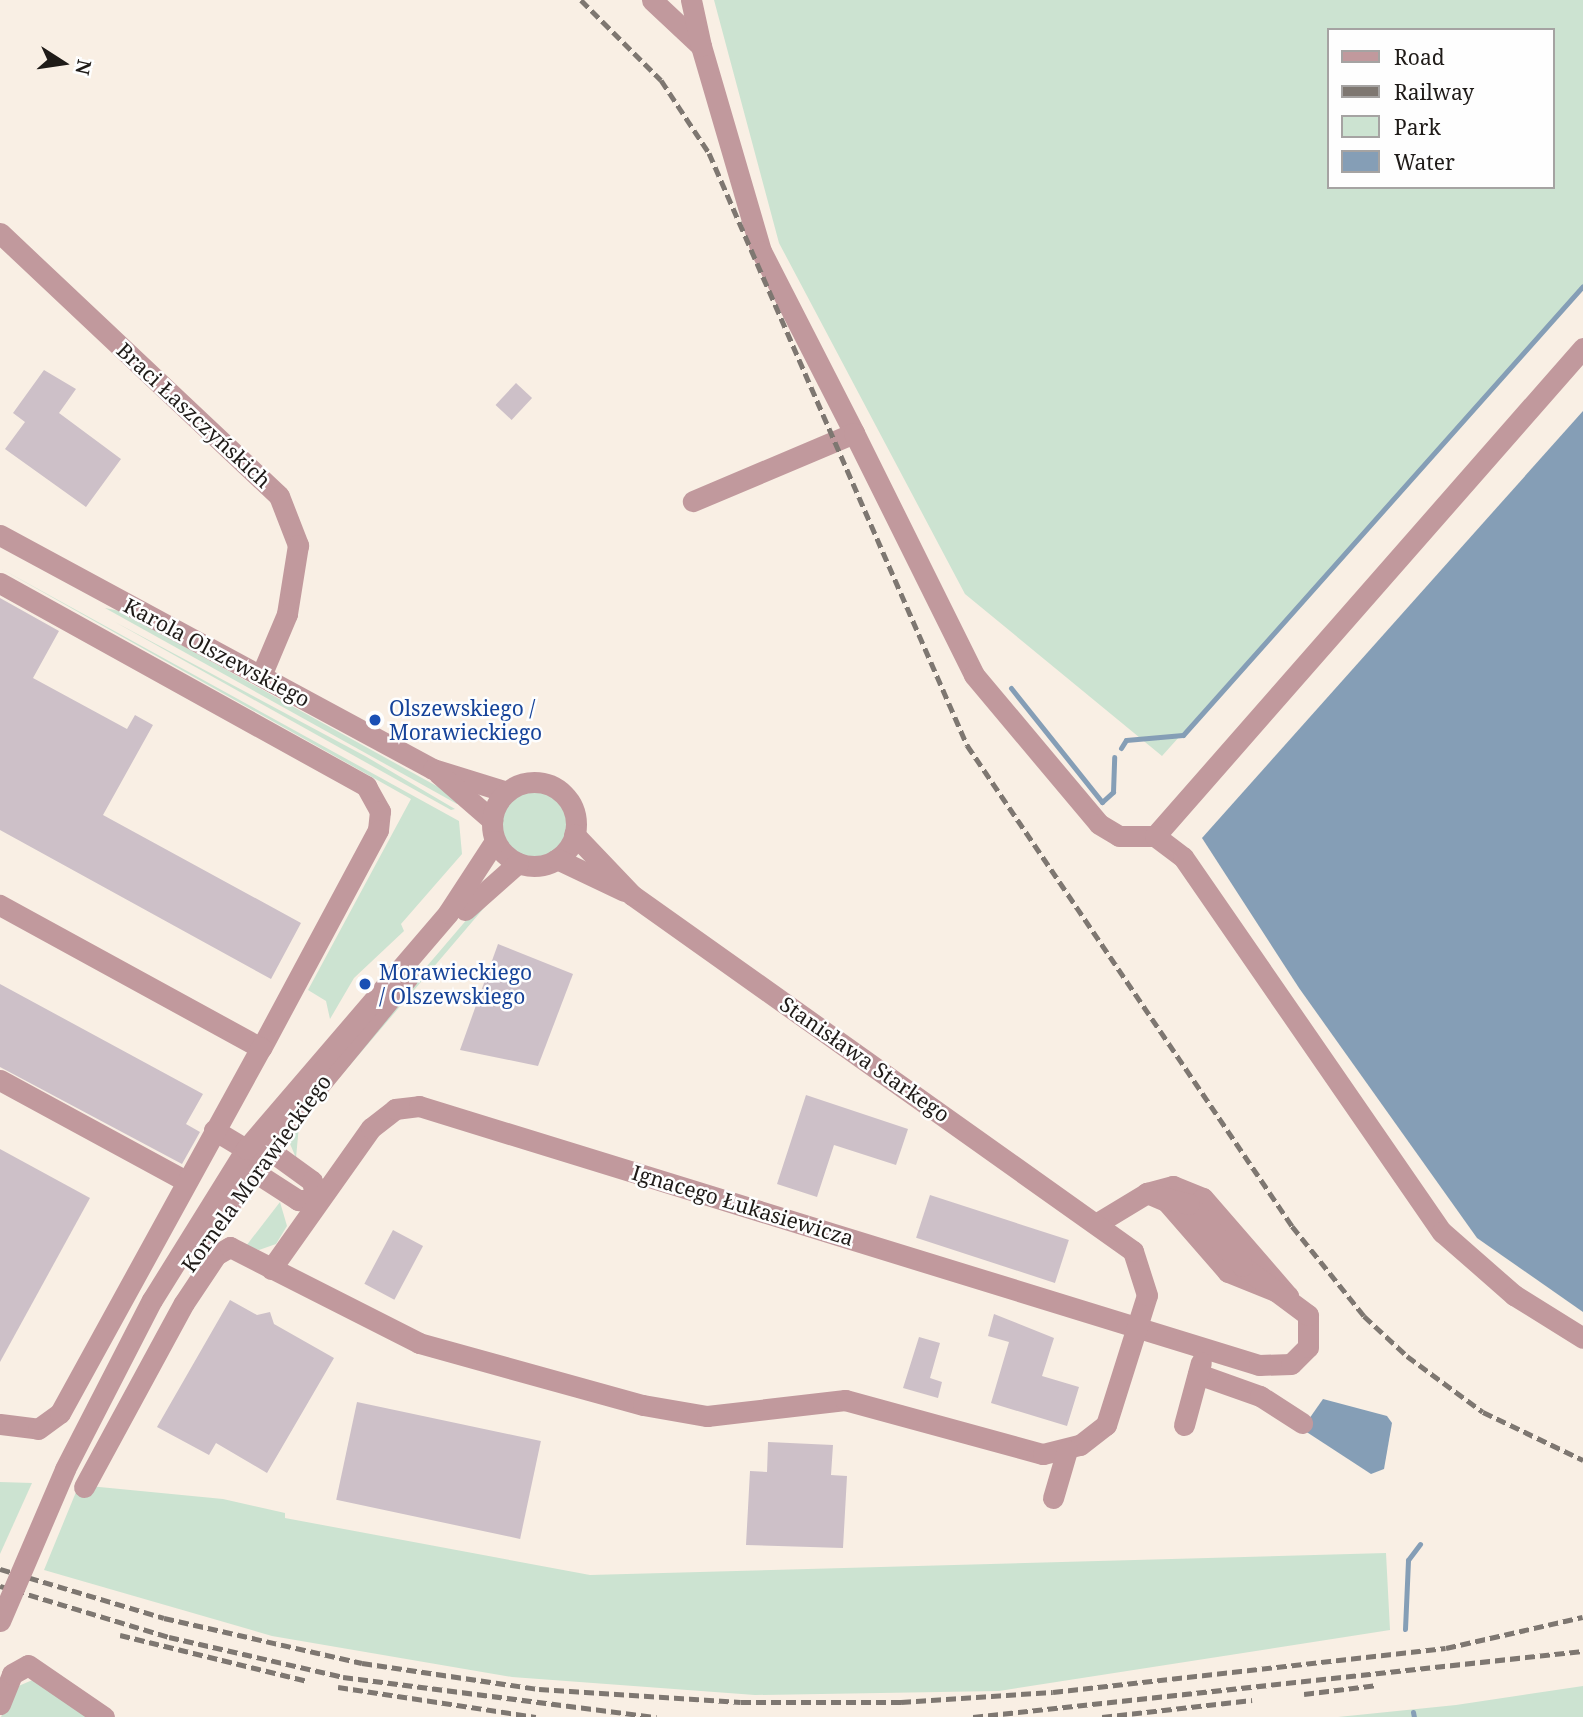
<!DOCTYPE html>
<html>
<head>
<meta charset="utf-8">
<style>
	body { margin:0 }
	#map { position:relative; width:1583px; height:1717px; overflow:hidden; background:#f9efe4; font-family:"Noto Serif",serif }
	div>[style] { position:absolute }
	.green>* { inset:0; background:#cce3d1 }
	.round { border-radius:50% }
	.water>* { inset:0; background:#859eb6 }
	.stream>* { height:5px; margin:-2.5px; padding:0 2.5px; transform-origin:2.5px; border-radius:2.5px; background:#859eb6 }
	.building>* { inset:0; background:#cdc0c8; transform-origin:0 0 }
	.minor>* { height:21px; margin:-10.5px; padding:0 10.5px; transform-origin:10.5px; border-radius:10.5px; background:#c1999d }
	.minor>.ring { margin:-10.5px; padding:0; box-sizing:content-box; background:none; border:21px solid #c1999d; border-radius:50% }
	.rail>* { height:5px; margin-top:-2.5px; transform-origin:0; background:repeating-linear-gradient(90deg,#7e7771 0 10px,transparent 0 15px) }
	.minor-bridge>* { height:21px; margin:-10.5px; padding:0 10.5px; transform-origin:10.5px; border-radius:10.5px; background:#c1999d }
	.dots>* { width:19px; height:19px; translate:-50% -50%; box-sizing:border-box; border:4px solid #fefefe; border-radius:50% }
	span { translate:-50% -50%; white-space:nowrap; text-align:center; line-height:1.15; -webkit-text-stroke:5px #fefefe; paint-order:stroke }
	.street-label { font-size:21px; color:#1f1b18 }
	.transit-label { font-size:21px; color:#164399 }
	.left { translate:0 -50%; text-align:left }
	.legend { position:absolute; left:1327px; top:28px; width:228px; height:161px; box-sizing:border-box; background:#fefefe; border:2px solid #a5a3a2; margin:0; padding:9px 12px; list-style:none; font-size:21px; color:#1f1b18 }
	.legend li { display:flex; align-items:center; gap:14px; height:35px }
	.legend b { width:35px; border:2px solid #a5a3a2 }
	.north { position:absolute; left:28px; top:28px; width:70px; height:70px; -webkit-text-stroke:5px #fefefe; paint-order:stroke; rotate:102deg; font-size:19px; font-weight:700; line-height:28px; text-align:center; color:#1f1b18 }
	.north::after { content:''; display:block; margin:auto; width:24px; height:32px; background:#1f1b18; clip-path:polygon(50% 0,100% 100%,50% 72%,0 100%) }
</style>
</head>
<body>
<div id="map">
	<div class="green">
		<div style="clip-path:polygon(evenodd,714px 0,1583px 0,1583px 287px,1162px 756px,965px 594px,779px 243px,714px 0,1329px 30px,1553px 30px,1553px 187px,1329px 187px,1329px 30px)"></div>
		<div style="clip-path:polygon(0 568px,459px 821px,462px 854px,401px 924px,404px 931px,354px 978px,330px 1019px,326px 1001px,308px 990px,411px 799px)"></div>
		<div style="clip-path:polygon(105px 608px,120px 611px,460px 799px,457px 804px)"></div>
		<div style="clip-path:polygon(115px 622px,365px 756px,455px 809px,451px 810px)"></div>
		<div class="round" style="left:500px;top:791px;width:68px;height:68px"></div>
		<div style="clip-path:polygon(492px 890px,495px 895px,299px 1125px,296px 1158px,288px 1139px,293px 1123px)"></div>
		<div style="clip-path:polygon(280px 1202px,287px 1226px,276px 1244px,259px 1250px,246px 1246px)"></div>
		<div style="clip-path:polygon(0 1482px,32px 1483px,0 1554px)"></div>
		<div style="clip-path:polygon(89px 1486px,223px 1499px,285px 1513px,285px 1518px,590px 1575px,1386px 1553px,1390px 1630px,999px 1691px,755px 1695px,512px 1677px,272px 1636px,44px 1570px,76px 1492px)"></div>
		<div style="clip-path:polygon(37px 1678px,93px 1717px,1px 1717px,14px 1688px)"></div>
		<div style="clip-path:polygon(1583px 1686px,1583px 1717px,1338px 1717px,1456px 1705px)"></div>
	</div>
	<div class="water">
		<div style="clip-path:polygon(1583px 411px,1583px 1312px,1477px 1238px,1299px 988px,1202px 838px)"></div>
		<div style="clip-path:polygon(1323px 1399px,1387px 1416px,1392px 1423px,1384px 1469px,1371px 1474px,1302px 1429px)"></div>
	</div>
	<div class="stream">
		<div style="left:1011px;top:688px;width:146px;rotate:51.4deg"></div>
		<div style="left:1102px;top:802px;width:15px;rotate:-42deg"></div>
		<div style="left:1113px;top:792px;width:35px;rotate:-88deg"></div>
		<div style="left:1121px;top:748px;width:9px;rotate:-58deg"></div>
		<div style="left:1126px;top:740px;width:57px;rotate:-5deg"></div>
		<div style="left:1183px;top:735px;width:601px;rotate:-48.3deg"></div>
		<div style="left:1405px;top:1629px;width:69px;rotate:-87.5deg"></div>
		<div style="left:1408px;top:1560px;width:20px;rotate:-53deg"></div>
		<div style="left:1413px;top:1712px;width:5px;rotate:79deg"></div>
	</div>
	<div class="building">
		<div style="clip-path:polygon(44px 370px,76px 389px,59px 413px,121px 459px,86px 507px,5px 449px,25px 422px,13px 413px)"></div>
		<div style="left:516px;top:383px;width:22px;height:30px;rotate:43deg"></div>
		<div style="clip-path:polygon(0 598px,59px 631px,33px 678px,127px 729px,135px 715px,153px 725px,103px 815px,301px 923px,271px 979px,0 830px)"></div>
		<div style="clip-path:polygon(498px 944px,573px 974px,538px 1066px,460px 1050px)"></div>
		<div style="clip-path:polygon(0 984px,203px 1094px,186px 1124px,200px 1132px,182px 1164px,0 1067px)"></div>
		<div style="clip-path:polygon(806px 1095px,908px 1129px,896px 1165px,834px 1145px,817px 1197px,777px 1184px)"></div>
		<div style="clip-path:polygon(0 1149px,90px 1198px,0 1362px)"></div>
		<div style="left:930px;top:1195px;width:146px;height:45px;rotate:18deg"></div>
		<div style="left:393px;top:1230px;width:34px;height:61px;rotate:28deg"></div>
		<div style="clip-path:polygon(230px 1300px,257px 1315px,270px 1312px,274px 1324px,334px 1358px,267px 1473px,216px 1443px,209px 1455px,157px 1427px)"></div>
		<div style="clip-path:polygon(994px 1314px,1054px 1338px,1042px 1376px,1079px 1387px,1067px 1426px,991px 1403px,1009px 1342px,988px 1336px)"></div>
		<div style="clip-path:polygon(919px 1337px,940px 1343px,930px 1378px,942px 1382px,938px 1398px,903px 1388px)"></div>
		<div style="left:357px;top:1402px;width:188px;height:100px;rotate:12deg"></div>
		<div style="clip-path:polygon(768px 1442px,833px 1445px,831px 1475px,847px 1476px,843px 1548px,746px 1545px,750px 1471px,767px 1472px)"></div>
	</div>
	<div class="minor">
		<div style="left:652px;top:0;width:67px;rotate:43.2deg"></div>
		<div style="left:701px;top:46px;width:214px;rotate:73.7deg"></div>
		<div style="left:761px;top:251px;width:204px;rotate:62.9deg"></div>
		<div style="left:854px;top:433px;width:175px;rotate:157.1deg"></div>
		<div style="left:691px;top:0;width:47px;rotate:77.7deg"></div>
		<div style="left:0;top:233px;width:383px;rotate:43.3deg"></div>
		<div style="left:279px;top:496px;width:53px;rotate:68.8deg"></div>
		<div style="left:298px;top:545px;width:70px;rotate:99.1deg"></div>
		<div style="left:287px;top:614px;width:67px;rotate:112.8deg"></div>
		<div style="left:854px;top:433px;width:270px;rotate:63.6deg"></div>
		<div style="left:974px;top:675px;width:194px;rotate:50deg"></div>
		<div style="left:1099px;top:824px;width:23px;rotate:31deg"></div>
		<div style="left:1119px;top:836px;width:36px"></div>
		<div style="left:1155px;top:836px;width:649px;rotate:-48.75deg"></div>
		<div style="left:0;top:535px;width:492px;rotate:28.4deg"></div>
		<div style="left:433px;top:769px;width:77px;rotate:17.3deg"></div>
		<div style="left:0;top:583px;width:419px;rotate:29deg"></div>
		<div style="left:366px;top:786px;width:29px;rotate:61deg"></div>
		<div style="left:380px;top:811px;width:19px;rotate:96deg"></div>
		<div style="left:378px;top:830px;width:247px;rotate:118.2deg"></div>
		<div style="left:261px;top:1048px;width:298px;rotate:-151.3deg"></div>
		<div style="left:438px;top:773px;width:72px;rotate:41deg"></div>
		<div class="ring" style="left:492px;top:782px;width:63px;height:63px"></div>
		<div style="left:1155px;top:836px;width:35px;rotate:37deg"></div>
		<div style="left:1183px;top:857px;width:456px;rotate:55.4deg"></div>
		<div style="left:1442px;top:1232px;width:96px;rotate:41.2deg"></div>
		<div style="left:1514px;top:1295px;width:81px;rotate:31.9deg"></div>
		<div style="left:557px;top:859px;width:74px;rotate:25.5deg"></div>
		<div style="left:465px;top:910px;width:71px;rotate:-41.6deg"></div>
		<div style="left:0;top:1080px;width:212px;rotate:28.5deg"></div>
		<div style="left:214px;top:1130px;width:37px;rotate:31deg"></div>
		<div style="left:246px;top:1149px;width:26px;rotate:7deg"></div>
		<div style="left:272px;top:1152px;width:49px;rotate:35.9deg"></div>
		<div style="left:312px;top:1181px;width:19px;rotate:78deg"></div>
		<div style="left:249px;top:1158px;width:14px;rotate:73deg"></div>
		<div style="left:253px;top:1171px;width:54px;rotate:32.8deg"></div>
		<div style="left:298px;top:1200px;width:18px"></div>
		<div style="left:1173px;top:1186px;width:32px;rotate:22deg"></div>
		<div style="left:1203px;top:1198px;width:130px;rotate:49.1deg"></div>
		<div style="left:1288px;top:1296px;width:65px;rotate:-158.2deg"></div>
		<div style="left:1228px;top:1272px;width:94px;rotate:-131.1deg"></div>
		<div style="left:1166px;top:1201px;width:21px;rotate:-157deg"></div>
		<div style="left:1147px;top:1193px;width:27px;rotate:-15deg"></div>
		<div style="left:201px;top:1245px;width:136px;rotate:-54.9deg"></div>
		<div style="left:279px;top:1134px;width:203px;rotate:-50.6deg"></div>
		<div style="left:271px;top:1269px;width:173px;rotate:-54.7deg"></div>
		<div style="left:371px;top:1128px;width:31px;rotate:-38deg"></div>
		<div style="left:395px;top:1109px;width:24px;rotate:-7deg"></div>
		<div style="left:419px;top:1106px;width:879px;rotate:17.14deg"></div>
		<div style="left:1259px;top:1365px;width:32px;rotate:-2deg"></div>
		<div style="left:1291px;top:1364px;width:24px;rotate:-45deg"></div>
		<div style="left:1308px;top:1347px;width:32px;rotate:-90deg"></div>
		<div style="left:1308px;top:1315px;width:82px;rotate:-143.4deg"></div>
		<div style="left:1242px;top:1266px;width:82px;rotate:-130.5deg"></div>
		<div style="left:1189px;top:1204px;width:43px;rotate:-165.3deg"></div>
		<div style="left:1147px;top:1193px;width:56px;rotate:148.9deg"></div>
		<div style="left:1198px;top:1374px;width:66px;rotate:19.5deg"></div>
		<div style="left:1260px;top:1396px;width:50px;rotate:32.7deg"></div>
		<div style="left:0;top:1424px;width:38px;rotate:7deg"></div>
		<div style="left:38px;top:1429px;width:27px;rotate:-36deg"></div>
		<div style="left:60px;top:1413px;width:417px;rotate:-61.2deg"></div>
		<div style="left:1184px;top:1425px;width:65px;rotate:-74.9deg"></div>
		<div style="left:65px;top:1469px;width:190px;rotate:-62.8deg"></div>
		<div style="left:152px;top:1300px;width:178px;rotate:-58.1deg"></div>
		<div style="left:246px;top:1149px;width:311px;rotate:-49.4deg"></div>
		<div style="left:448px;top:913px;width:86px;rotate:-56.9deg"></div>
		<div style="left:84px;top:1487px;width:209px;rotate:-61.5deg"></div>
		<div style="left:184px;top:1303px;width:58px;rotate:-56.3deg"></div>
		<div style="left:216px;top:1255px;width:16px;rotate:-30deg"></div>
		<div style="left:230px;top:1247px;width:212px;rotate:26.9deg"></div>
		<div style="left:419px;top:1343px;width:232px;rotate:15.5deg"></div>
		<div style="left:643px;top:1405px;width:65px;rotate:9.8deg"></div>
		<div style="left:707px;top:1416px;width:139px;rotate:-6.6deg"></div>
		<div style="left:845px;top:1400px;width:205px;rotate:15.3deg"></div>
		<div style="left:1043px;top:1454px;width:38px;rotate:-14deg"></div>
		<div style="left:1080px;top:1445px;width:33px;rotate:-38deg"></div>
		<div style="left:1106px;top:1425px;width:136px;rotate:-72.5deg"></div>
		<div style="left:1147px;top:1295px;width:46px;rotate:-107.7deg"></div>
		<div style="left:1133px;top:1251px;width:615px;rotate:-144.6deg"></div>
		<div style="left:632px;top:895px;width:84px;rotate:-133.6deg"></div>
		<div style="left:1053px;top:1498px;width:50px;rotate:-73.7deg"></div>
		<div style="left:0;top:1704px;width:32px;rotate:-68deg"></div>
		<div style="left:12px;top:1674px;width:18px;rotate:-29deg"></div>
		<div style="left:28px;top:1665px;width:92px;rotate:34.4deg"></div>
	</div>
	<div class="rail">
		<div style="left:581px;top:0;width:113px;rotate:45deg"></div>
		<div style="left:661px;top:80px;width:87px;rotate:56.7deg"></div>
		<div style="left:709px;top:153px;width:646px;rotate:66.45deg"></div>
		<div style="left:967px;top:745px;width:581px;rotate:55.95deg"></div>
		<div style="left:1292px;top:1226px;width:115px;rotate:51.3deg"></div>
		<div style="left:1364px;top:1316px;width:59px;rotate:42.9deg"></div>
		<div style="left:1407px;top:1356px;width:94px;rotate:36.4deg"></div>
		<div style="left:1483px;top:1412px;width:111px;rotate:25.6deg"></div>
		<div style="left:0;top:1569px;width:171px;rotate:16.6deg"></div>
		<div style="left:164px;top:1618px;width:203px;rotate:12.8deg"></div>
		<div style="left:362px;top:1663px;width:179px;rotate:8.4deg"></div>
		<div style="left:539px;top:1689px;width:202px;rotate:3.7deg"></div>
		<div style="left:741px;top:1702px;width:160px"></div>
		<div style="left:901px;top:1702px;width:152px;rotate:-3.8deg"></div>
		<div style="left:1053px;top:1692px;width:395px;rotate:-6.4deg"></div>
		<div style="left:1446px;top:1648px;width:140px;rotate:-12.8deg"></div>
		<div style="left:0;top:1586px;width:177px;rotate:16.8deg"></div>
		<div style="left:169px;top:1637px;width:179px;rotate:12.9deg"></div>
		<div style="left:343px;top:1677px;width:316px;rotate:7.3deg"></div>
		<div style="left:120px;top:1635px;width:193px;rotate:13.8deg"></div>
		<div style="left:338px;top:1687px;width:200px;rotate:8.6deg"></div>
		<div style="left:1304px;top:1694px;width:74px;rotate:-7deg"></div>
		<div style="left:973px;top:1717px;width:614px;rotate:-6.18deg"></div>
		<div style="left:1102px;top:1717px;width:151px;rotate:-6.5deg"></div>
	</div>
	<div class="minor-bridge">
		<div style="left:0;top:1621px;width:165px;rotate:-66.8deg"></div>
	</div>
	<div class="dots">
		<div style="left:375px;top:720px;background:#1a4fb4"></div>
		<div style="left:365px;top:984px;background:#1a4fb4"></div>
	</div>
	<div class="street-label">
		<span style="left:194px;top:415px;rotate:43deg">Braci Łaszczyńskich</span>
		<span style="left:217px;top:652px;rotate:28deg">Karola Olszewskiego</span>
		<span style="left:865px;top:1059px;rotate:35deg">Stanisława Starkego</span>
		<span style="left:256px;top:1173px;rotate:-54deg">Kornela Morawieckiego</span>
		<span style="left:743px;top:1205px;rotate:17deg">Ignacego Łukasiewicza</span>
	</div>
	<div class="transit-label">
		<span class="left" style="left:389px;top:720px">Olszewskiego /<br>Morawieckiego</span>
		<span class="left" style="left:379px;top:984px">Morawieckiego<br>/ Olszewskiego</span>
	</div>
	<ul class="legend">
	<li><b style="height:9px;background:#c1999d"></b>Road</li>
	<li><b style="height:9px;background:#7e7771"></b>Railway</li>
	<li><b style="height:19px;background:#cce3d1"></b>Park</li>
	<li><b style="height:19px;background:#859eb6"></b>Water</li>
	</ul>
	<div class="north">N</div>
</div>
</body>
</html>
